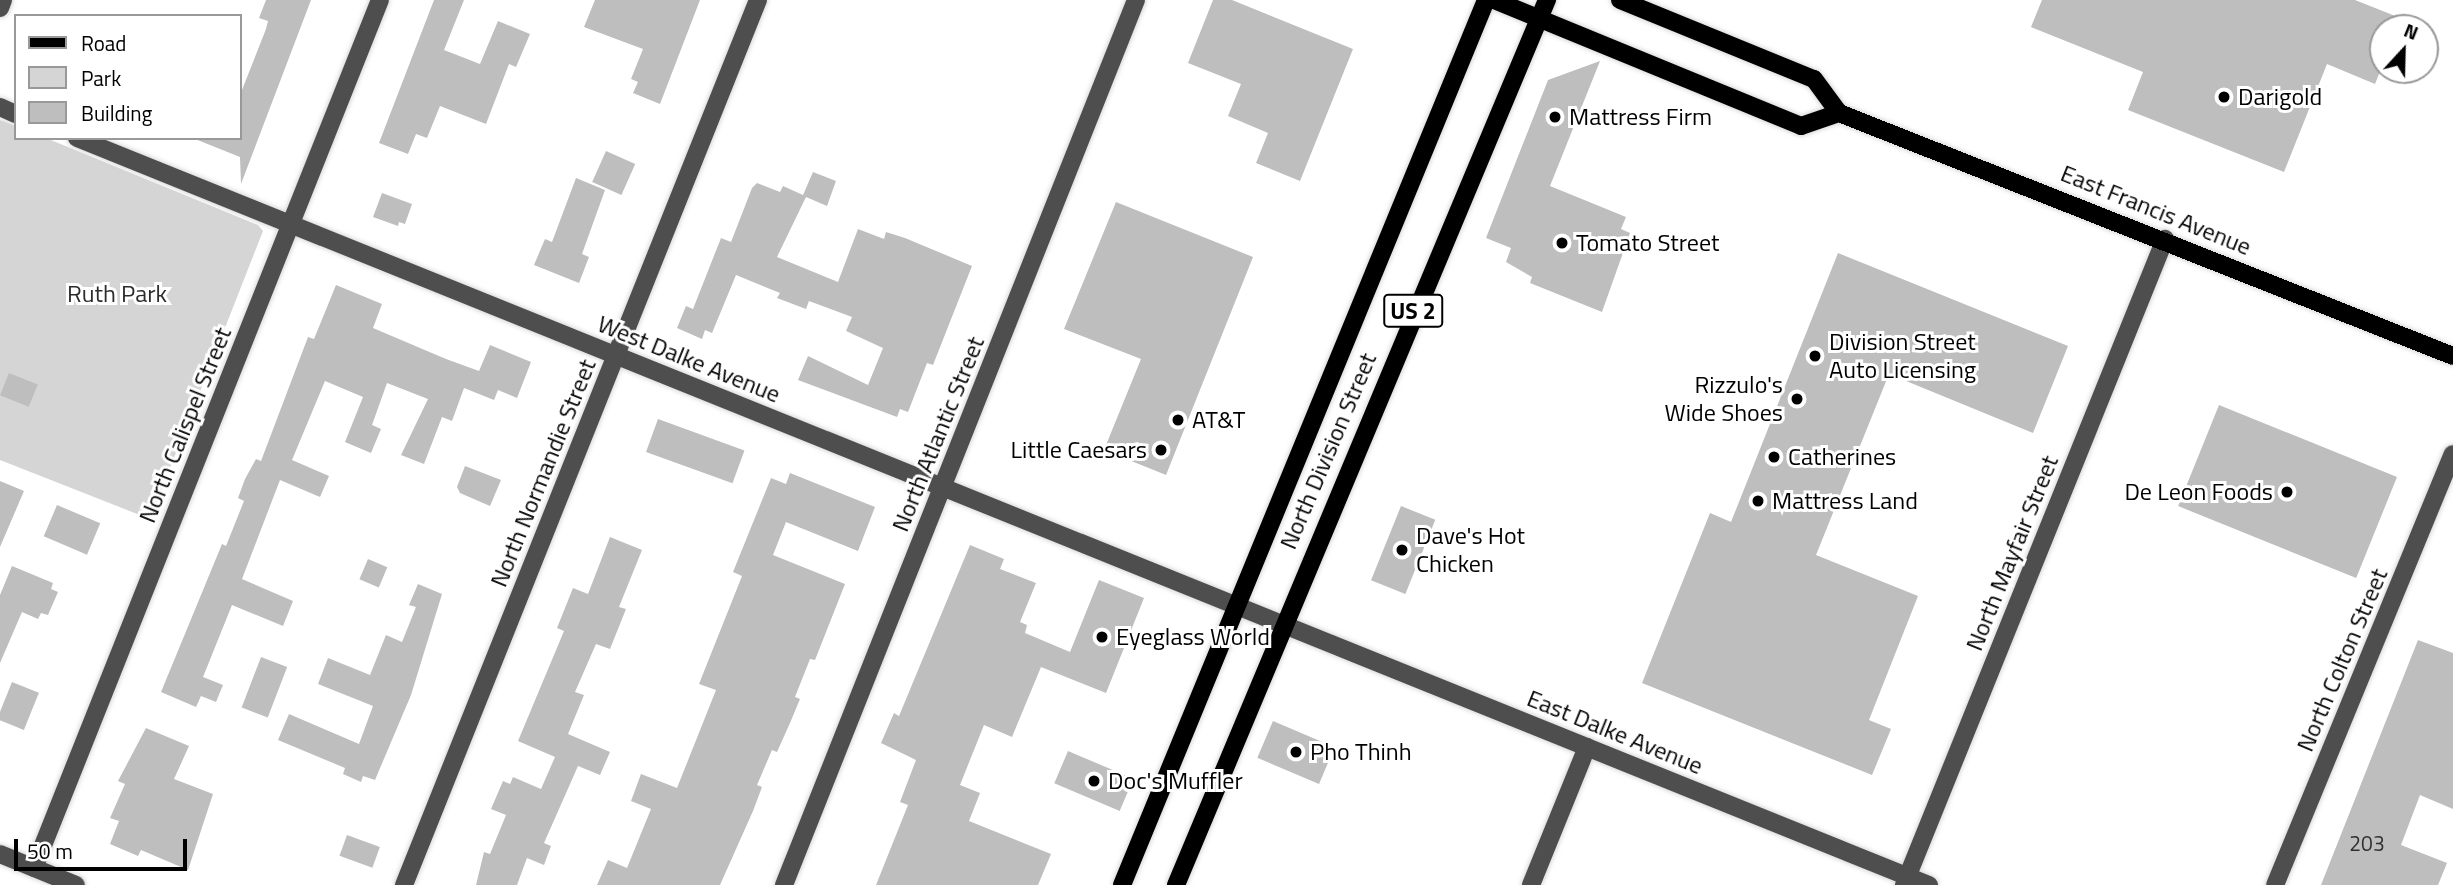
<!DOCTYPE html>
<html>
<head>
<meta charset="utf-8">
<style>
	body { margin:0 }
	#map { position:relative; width:2453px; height:885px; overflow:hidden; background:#fff; font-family:"Titillium Web",sans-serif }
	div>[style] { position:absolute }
	.green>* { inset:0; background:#d5d5d5 }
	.building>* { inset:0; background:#bebebe; transform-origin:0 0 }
	.roads { filter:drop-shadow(0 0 2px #dbdbdb) drop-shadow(0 0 2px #dbdbdb) }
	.minor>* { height:18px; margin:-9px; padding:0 9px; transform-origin:9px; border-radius:9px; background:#4e4e4e }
	.major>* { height:18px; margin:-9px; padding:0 9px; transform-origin:9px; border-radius:9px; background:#000 }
	.dots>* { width:19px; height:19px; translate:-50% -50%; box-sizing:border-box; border:4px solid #fff; border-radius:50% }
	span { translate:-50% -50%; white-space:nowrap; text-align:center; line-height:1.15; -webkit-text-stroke:6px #fff; paint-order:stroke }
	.number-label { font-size:21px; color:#303030 }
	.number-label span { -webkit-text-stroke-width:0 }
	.shield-label span { padding:2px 5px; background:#fff; border:2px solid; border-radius:5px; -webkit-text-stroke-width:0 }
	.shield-label { font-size:23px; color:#000; font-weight:700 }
	.poi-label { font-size:24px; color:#000 }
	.left { translate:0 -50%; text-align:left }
	.right { translate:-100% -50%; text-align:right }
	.street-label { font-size:24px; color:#000 }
	.park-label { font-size:24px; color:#2c2c2c }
	.legend { position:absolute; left:14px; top:14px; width:228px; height:126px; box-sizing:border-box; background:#fff; border:2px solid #999; margin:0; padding:9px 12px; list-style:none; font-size:21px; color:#000 }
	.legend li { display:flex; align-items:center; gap:14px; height:35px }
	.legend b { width:35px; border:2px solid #999 }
	.north { position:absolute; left:2369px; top:14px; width:70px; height:70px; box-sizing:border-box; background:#fff; border:2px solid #999; border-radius:50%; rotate:22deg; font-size:19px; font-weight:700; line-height:28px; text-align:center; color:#000 }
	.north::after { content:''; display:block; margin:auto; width:24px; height:32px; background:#000; clip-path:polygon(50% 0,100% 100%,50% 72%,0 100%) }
	.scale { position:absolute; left:14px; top:839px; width:173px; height:32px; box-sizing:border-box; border:4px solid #000; border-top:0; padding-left:9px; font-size:21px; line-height:24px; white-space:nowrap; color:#000; -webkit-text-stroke:5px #fff; paint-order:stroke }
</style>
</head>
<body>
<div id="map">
	<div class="green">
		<div style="clip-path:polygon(0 120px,16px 126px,16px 138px,46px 138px,258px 225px,263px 231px,150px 519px,0 460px)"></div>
	</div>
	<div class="building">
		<div style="clip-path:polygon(266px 0,311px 0,241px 184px,240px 157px,195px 139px,240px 138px,240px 95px,266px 29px,268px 21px,259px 18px)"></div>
		<div style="clip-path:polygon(434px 0,464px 0,444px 50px,480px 64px,498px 21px,530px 34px,516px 67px,509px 64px,486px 124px,440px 106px,427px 138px,416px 134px,408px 154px,379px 143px)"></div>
		<div style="clip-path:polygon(595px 0,700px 0,660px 104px,633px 93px,638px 82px,631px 79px,643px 49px,584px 27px)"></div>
		<div style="clip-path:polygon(1213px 0,1232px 0,1353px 49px,1300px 181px,1256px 163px,1268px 133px,1228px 116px,1241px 84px,1188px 63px)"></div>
		<div style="clip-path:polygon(2042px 0,2355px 0,2423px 27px,2383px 28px,2383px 64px,2375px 84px,2327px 64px,2284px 172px,2128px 110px,2143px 72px,2031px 27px)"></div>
		<div style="clip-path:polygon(1600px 61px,1550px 186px,1626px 217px,1621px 229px,1630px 233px,1602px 312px,1530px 283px,1532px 277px,1506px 262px,1511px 248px,1486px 238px,1548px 80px)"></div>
		<div style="left:606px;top:151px;width:32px;height:34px;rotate:24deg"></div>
		<div style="clip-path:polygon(813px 172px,836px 181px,827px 206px,806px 197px,777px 257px,838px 282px,858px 229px,884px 239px,886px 232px,905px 238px,972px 266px,933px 365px,927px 363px,908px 412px,900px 409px,897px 417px,798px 380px,808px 356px,868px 385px,883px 348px,846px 331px,852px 317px,809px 301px,806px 309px,777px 298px,780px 293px,736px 275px,712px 333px,705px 330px,702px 339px,677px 328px,686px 306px,693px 309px,721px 238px,731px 242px,752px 188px,757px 183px,780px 192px,783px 186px,803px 195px)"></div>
		<div style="clip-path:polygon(576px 178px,605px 190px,582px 254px,589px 257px,579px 283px,534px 265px,545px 239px,552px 242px)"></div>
		<div style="clip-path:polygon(382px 193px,412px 204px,405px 224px,399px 222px,398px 226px,373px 217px)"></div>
		<div style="clip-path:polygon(1116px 202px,1253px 257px,1166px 475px,1104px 450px,1141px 359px,1064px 329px)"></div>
		<div style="clip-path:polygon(1838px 253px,2068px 346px,2033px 433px,1889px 374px,1816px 555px,1918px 596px,1869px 720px,1891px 729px,1872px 775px,1642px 683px,1710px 513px,1731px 522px)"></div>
		<div style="clip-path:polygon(336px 285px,382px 304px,373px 328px,446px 359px,479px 371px,490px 345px,531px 362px,517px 398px,498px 390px,494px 400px,464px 388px,452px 421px,442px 417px,424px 464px,401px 455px,428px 399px,387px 383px,372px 425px,381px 429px,371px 453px,345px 442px,363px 397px,325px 381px,292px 460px,329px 476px,320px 497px,280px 480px,242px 579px,293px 601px,283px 626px,232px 605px,203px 677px,223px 685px,216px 702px,201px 696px,196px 707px,161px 692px,222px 544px,226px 546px,244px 501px,238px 498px,245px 479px,256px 459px,261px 461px,308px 337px,314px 339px)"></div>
		<div style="left:9px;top:373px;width:31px;height:24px;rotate:22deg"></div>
		<div style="left:2219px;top:405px;width:192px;height:109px;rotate:22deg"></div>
		<div style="left:658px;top:419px;width:92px;height:35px;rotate:20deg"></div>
		<div style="clip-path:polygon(465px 466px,501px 480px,490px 506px,460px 493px,457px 487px)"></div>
		<div style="clip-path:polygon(790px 473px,875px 507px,858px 551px,786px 522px,773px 555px,845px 584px,815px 660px,810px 659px,795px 697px,800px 699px,790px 723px,777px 752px,772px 750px,757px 785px,762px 787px,753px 811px,720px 885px,597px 885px,608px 860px,627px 868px,651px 809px,631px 801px,641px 774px,677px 788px,716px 690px,699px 684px,742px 576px,733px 572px,771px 478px,786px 484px)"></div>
		<div style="clip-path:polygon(0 481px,24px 491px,0 547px)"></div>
		<div style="left:57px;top:505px;width:47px;height:34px;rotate:23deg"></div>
		<div style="left:1401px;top:506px;width:37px;height:80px;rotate:22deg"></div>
		<div style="clip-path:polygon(610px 537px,642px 550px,619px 607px,626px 609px,610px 649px,596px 644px,575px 692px,584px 695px,568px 734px,610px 752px,600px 775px,578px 766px,544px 843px,551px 846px,544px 865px,527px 858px,517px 885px,476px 885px,484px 852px,490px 854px,506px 815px,491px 809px,503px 781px,510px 784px,513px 777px,541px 789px,555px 757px,518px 741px,564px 631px,557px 628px,573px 588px,588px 594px)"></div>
		<div style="clip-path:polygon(970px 545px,1004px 559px,1000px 569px,1036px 583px,1020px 622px,1027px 625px,1025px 633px,1070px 652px,1099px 580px,1144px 598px,1106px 693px,1041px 667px,1012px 737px,984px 725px,960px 785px,980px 793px,969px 821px,1051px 854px,1038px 885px,876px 885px,908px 805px,900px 802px,916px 760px,881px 743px,894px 713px,899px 716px)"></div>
		<div style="left:368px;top:559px;width:21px;height:22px;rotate:23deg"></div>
		<div style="clip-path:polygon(12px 566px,53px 583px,51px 589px,58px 592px,48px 615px,41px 613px,38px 619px,22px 612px,0 663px,0 595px)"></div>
		<div style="clip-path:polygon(418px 584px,442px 594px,411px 695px,375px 780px,363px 776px,361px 782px,343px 774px,345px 768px,278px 740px,289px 714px,359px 744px,373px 706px,318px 684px,328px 658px,370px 675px,386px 635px,402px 642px,416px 607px,409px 605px)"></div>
		<div style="clip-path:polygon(2418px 640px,2453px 653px,2453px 809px,2420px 795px,2401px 845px,2447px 863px,2438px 885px,2321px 885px)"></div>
		<div style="left:261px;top:657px;width:28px;height:54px;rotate:21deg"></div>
		<div style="left:12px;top:682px;width:29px;height:40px;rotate:22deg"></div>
		<div style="left:1273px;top:721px;width:67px;height:40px;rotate:23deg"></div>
		<div style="clip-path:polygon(146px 728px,189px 746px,174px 779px,213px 794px,188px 870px,141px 850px,138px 856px,110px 844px,119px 821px,110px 818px,125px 784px,118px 781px)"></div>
		<div style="left:1068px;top:751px;width:71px;height:35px;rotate:23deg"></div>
		<div style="left:347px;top:835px;width:35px;height:22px;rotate:20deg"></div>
	</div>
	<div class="roads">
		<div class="minor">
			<div style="left:0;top:8px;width:9px;rotate:-69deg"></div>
			<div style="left:0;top:107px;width:17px;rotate:24deg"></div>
			<div style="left:77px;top:138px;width:1997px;rotate:21.97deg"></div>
			<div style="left:0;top:854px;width:82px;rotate:22.2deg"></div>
			<div style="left:34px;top:868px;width:934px;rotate:-68.27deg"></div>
			<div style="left:404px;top:885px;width:953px;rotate:-68.2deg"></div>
			<div style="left:784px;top:885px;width:952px;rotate:-68.31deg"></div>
			<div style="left:1531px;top:885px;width:149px;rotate:-67.9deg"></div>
			<div style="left:1904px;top:885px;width:697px;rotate:-68deg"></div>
			<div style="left:2275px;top:885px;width:466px;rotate:-67.6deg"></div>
		</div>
		<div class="major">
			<div style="left:1494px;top:0;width:332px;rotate:22.3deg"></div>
			<div style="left:1801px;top:126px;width:40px;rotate:-18.9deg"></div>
			<div style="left:1620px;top:0;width:209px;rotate:22.2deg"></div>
			<div style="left:1814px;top:79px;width:42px;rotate:53.7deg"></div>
			<div style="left:1839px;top:113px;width:660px;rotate:21.59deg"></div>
			<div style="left:1122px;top:885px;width:957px;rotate:-67.64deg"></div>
			<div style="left:1176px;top:885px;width:960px;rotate:-67.26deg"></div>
		</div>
	</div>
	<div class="dots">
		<div style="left:2224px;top:97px;background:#000"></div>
		<div style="left:1555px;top:117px;background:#000"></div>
		<div style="left:1562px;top:243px;background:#000"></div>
		<div style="left:1815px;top:356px;background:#000"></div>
		<div style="left:1797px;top:399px;background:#000"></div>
		<div style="left:1178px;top:420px;background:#000"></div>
		<div style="left:1161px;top:450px;background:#000"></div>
		<div style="left:1774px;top:457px;background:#000"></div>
		<div style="left:2287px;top:492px;background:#000"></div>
		<div style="left:1758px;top:501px;background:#000"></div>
		<div style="left:1402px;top:550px;background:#000"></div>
		<div style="left:1102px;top:637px;background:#000"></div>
		<div style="left:1296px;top:752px;background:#000"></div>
		<div style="left:1094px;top:781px;background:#000"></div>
	</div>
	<div class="number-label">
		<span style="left:2367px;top:843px">203</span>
	</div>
	<div class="shield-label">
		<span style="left:1413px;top:311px">US 2</span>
	</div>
	<div class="poi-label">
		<span class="left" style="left:2238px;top:97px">Darigold</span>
		<span class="left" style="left:1569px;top:117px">Mattress Firm</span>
		<span class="left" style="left:1576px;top:243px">Tomato Street</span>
		<span class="left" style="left:1829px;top:356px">Division Street<br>Auto Licensing</span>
		<span class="right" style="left:1783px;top:399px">Rizzulo's<br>Wide Shoes</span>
		<span class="left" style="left:1192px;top:420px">AT&amp;T</span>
		<span class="right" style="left:1147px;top:450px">Little Caesars</span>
		<span class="left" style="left:1788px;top:457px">Catherines</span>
		<span class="right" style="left:2273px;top:492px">De Leon Foods</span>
		<span class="left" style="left:1772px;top:501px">Mattress Land</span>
		<span class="left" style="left:1416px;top:550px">Dave's Hot<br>Chicken</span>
		<span class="left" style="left:1116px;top:637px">Eyeglass World</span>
		<span class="left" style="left:1310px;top:752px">Pho Thinh</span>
		<span class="left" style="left:1108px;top:781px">Doc's Muffler</span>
	</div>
	<div class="street-label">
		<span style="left:2156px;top:210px;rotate:22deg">East Francis Avenue</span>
		<span style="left:689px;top:359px;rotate:22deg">West Dalke Avenue</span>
		<span style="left:185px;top:425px;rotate:-68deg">North Calispel Street</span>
		<span style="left:938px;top:434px;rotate:-68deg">North Atlantic Street</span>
		<span style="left:1328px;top:451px;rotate:-67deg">North Division Street</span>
		<span style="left:543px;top:473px;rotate:-68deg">North Normandie Street</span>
		<span style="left:2012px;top:553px;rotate:-68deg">North Mayfair Street</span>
		<span style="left:2342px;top:660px;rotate:-67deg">North Colton Street</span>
		<span style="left:1615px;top:732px;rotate:22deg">East Dalke Avenue</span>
	</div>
	<div class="park-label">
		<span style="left:117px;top:294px">Ruth Park</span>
	</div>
	<ul class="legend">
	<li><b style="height:9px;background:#000"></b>Road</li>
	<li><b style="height:19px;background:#d5d5d5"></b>Park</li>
	<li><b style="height:19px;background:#bebebe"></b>Building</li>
	</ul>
	<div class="north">N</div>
	<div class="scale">50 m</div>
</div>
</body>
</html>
